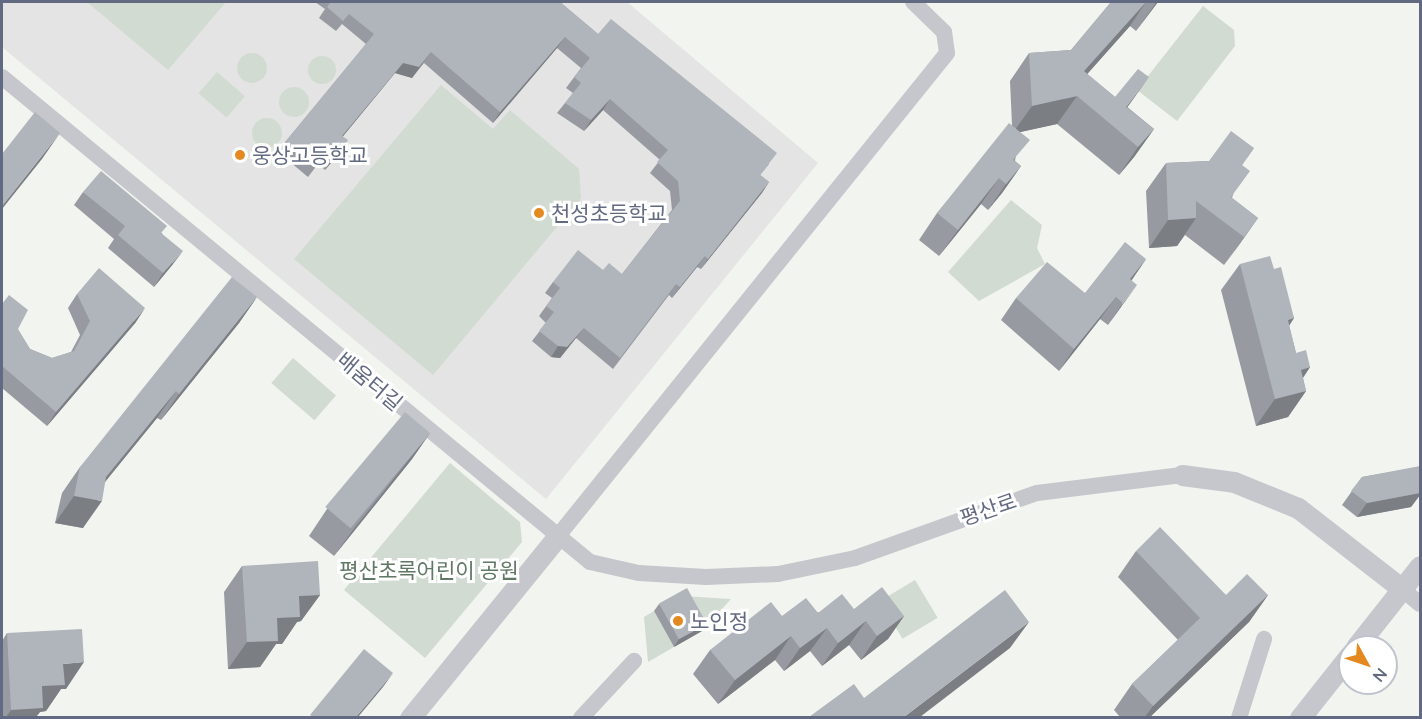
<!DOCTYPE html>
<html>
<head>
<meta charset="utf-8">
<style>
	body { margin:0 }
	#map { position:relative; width:1422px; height:719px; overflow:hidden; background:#f2f4ef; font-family:Mulish,"Noto Sans KR",sans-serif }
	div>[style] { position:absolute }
	.built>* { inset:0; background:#e3e4e3 }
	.green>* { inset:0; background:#d2dbd1; transform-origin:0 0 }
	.round { border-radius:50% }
	.minor>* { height:16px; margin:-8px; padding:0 8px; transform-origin:8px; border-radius:8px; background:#c6c7cc }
	.tertiary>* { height:21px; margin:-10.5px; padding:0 10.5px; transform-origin:10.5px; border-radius:10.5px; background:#c6c7cc }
	.wall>* { inset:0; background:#979ba1 }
	.shaded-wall>* { inset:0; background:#7b7e83 }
	.building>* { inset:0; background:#b0b4bb; transform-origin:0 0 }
	.dots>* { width:16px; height:16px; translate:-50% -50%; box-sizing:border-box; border:3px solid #fff; border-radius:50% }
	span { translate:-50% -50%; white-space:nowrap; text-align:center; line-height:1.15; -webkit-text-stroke:6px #fff; paint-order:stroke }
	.poi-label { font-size:21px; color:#626a81 }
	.left { translate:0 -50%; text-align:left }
	.street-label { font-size:21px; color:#626a81 }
	.park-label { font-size:21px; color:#617864 }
	.frame { position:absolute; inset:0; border:3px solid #626a81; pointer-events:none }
	.north { position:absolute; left:1338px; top:635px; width:60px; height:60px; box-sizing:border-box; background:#fff; border:2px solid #c0c3cd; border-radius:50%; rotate:130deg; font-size:16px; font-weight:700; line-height:24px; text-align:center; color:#626a81 }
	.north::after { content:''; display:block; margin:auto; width:21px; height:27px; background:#e4891f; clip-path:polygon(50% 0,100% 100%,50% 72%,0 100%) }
</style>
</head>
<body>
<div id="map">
	<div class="built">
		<div style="clip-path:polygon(2px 2px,627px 2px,818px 163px,546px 499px,2px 47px)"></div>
	</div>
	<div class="green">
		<div style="clip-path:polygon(87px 2px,226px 2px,168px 70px)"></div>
		<div style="clip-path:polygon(1203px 6px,1234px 30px,1235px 46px,1177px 121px,1137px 90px)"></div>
		<div class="round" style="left:237px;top:53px;width:30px;height:30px"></div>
		<div class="round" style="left:308px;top:56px;width:28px;height:28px"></div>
		<div style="left:217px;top:72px;width:37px;height:28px;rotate:41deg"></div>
		<div style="clip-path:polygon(441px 85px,493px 129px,510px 110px,579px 169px,581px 198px,433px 375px,294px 259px)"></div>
		<div class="round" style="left:279px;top:87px;width:30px;height:30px"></div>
		<div class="round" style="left:252px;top:118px;width:30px;height:30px"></div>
		<div style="clip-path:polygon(1011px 200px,1042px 225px,1037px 248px,1045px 264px,979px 301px,948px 272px)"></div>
		<div style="left:293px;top:358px;width:57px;height:33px;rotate:41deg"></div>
		<div style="clip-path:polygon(450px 463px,520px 522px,522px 542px,425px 658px,344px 590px)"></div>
		<div style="left:915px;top:580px;width:44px;height:41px;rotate:59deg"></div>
		<div style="clip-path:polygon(682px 596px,731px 599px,702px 631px)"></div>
		<div style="clip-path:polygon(654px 611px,674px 647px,648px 662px,644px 617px)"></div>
	</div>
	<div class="minor">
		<div style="left:2px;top:77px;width:762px;rotate:39.52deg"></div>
		<div style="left:590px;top:562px;width:50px;rotate:12.7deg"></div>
		<div style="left:639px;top:573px;width:67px;rotate:3.4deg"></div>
		<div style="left:706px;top:577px;width:72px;rotate:-2.4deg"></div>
		<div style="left:778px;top:574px;width:79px;rotate:-11.7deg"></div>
		<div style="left:855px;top:558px;width:193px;rotate:-19.7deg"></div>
		<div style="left:1037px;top:493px;width:146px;rotate:-7.1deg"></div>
		<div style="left:558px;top:536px;width:620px;rotate:-51.15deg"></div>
		<div style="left:947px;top:53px;width:21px;rotate:-98deg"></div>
		<div style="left:944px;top:32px;width:43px;rotate:-135.9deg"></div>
		<div style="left:1402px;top:589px;width:23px;rotate:40deg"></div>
		<div style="left:581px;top:718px;width:78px;rotate:-47.1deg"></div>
		<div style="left:1239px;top:718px;width:83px;rotate:-72.4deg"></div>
	</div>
	<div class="tertiary">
		<div style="left:1182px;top:475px;width:52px;rotate:7.7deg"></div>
		<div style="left:1234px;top:482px;width:69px;rotate:22.1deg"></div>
		<div style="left:1298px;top:508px;width:132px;rotate:37.9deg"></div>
		<div style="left:1356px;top:647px;width:103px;rotate:-51.7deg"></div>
		<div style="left:410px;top:718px;width:235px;rotate:-50.9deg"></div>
		<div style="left:1300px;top:718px;width:80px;rotate:-51.6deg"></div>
	</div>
	<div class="wall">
		<div style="clip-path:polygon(315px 2px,560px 2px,598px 34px,769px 164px,760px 175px,769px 182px,701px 269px,697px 267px,672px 298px,669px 295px,613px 369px,576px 338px,560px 358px,551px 357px,532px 341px,546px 323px,539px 316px,552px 298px,545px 293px,553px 282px,603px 270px,622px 274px,672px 210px,670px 191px,650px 173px,660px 160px,603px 110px,584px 131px,557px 113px,573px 93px,566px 88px,581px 68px,557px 48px,493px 123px,424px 63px,412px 78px,395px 73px,343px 136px,341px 151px,325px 170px,318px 164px,308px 177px,278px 152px,286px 141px,366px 44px,342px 24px,336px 31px,319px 18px,325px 9px)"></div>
		<div style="clip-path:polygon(1111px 2px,1158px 2px,1136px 31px,1130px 26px,1087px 74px,1154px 129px,1134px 157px,1119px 175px,1057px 124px,1020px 132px,1015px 161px,1021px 166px,1002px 193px,988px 210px,981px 204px,939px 256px,919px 240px,937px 213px,1012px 125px,1010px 81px,1029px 53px,1071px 50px)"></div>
		<div style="clip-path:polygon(1254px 148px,1242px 165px,1232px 198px,1258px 218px,1224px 265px,1185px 235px,1177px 246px,1149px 248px,1146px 191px,1166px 163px,1209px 161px)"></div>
		<div style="clip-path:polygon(83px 192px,162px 233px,173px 264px,154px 287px,108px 248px,114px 239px,74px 205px)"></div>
		<div style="clip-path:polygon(1146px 259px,1131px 281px,1121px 307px,1108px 325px,1100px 319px,1059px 371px,1001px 320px,1016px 298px,1085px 293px)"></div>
		<div style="clip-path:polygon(1240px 264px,1274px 269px,1294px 318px,1289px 326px,1296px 353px,1310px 367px,1303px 378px,1306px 391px,1288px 417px,1256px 426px,1221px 290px)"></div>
		<div style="clip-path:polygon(77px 294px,136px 322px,47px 426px,2px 388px,2px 304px,30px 349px,52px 358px,71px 352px,80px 335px,68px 308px)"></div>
		<div style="clip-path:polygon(257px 297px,239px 323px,161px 420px,157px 418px,105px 482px,83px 528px,55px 523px,62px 493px,80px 467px)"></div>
		<div style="clip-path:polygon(430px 433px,412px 459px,334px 556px,309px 536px,327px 509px)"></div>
		<div style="clip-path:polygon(1420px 467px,1420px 495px,1411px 507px,1357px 517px,1342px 505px,1362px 477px)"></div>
		<div style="clip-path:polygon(1136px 551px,1226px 595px,1268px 595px,1249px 622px,1150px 717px,1120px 717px,1114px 710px,1132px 684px,1178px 640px,1118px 577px)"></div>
		<div style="clip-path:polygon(242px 566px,320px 595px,301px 621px,297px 622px,282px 644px,276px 644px,260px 667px,228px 669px,224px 592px)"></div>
		<div style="clip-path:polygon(659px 604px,702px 631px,674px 647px,654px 611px)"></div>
		<div style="clip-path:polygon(854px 609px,904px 616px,888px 639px,861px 660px,849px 645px,822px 666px,810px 651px,784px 671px,775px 660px,718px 704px,693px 674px,710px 650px,782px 616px)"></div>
		<div style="clip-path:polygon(7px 633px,66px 689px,61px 689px,46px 711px,40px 712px,36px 717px,2px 717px,2px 641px)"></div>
	</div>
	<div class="shaded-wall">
		<div style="clip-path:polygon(1146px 2px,1130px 26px,1065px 99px,1077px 96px,1057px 124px,1012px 134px,1032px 106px,1084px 71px)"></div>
		<div style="clip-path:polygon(1157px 2px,1158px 2px,1136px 31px,1156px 3px)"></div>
		<div style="clip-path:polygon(565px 37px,557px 48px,493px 123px,500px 112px)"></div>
		<div style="clip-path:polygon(431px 52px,412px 78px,395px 73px,335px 146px,342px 136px,403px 63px)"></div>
		<div style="clip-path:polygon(1149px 77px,1129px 105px,1113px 126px,1126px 107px)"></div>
		<div style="clip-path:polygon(610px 99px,603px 110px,584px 131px,591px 120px)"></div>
		<div style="clip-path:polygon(1154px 129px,1134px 157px,1119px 175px,1138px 147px)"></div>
		<div style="clip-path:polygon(60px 133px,42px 159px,2px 209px,2px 206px)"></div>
		<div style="clip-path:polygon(348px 140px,341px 151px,325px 170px,332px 159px)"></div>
		<div style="clip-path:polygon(1021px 166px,1002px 193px,988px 210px,1006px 184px)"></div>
		<div style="clip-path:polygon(999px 178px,981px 204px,939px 256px,958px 230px)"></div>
		<div style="clip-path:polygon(769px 182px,762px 193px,701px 269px,708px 259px)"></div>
		<div style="clip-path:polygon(1196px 218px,1177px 246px,1149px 248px,1168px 220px)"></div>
		<div style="clip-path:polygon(1258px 218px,1239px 245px,1224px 265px,1244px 237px)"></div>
		<div style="clip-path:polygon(183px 251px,173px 264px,154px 287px,163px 273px)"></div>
		<div style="clip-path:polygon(705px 256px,697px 267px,672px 298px,680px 287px)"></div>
		<div style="clip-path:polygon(1146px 259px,1131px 281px,1114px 301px,1130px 279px)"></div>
		<div style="clip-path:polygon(1137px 285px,1121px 307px,1108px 325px,1123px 303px)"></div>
		<div style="clip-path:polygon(257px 297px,239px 323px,161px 420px,179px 394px)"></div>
		<div style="clip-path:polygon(1116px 297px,1100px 319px,1059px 371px,1074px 349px)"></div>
		<div style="clip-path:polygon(145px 308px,136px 322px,47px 426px,56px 412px)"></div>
		<div style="clip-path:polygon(1294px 318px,1276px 345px,1288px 320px)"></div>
		<div style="clip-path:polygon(584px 328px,560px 358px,551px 357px,558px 346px)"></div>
		<div style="clip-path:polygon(1310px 367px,1292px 394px,1301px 370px)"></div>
		<div style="clip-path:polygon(176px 391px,157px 418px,91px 499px,102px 501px,83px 528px,55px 523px,74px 496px,106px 477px)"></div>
		<div style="clip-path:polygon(1306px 391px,1288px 417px,1256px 426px,1275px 399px)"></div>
		<div style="clip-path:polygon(430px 433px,412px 459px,334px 556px,353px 530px)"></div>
		<div style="clip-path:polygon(1420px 493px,1420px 495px,1411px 507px,1357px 517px,1367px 503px)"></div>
		<div style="clip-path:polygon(320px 595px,301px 621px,297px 622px,282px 644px,276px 644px,260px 667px,228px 669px,247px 642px,277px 618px,299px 596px)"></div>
		<div style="clip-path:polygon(1268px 595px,1249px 622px,1150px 717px,1145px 717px,1153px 706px)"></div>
		<div style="clip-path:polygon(904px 616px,888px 639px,861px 660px,877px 636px)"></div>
		<div style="clip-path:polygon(866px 621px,849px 645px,822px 666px,838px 643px)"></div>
		<div style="clip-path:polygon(1029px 622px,1010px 648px,920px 717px,904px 717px)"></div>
		<div style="clip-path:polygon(707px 624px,702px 631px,674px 647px,679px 639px)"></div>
		<div style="clip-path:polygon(827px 628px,810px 651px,784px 671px,800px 648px)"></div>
		<div style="clip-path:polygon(791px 636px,775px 660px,718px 704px,735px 680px)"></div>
		<div style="clip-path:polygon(84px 662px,66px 689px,61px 689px,46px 711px,40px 712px,36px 717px,6px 717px,11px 710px,42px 686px,63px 664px)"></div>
		<div style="clip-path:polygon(393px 673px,383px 687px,358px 717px,356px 717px)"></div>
	</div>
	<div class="building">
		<div style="clip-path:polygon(331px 2px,560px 2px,598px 34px,611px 19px,777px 153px,760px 175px,769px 182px,708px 259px,705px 256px,680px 287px,676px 284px,620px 358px,584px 328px,567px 347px,558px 346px,539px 331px,554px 312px,546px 306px,560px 288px,553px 282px,578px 250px,603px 270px,609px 263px,622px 274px,680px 201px,678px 181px,657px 162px,668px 150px,610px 99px,591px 120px,565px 103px,581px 83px,574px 77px,590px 58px,565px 37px,500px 112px,431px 52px,419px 67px,403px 63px,342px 136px,348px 140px,332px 159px,325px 153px,315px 166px,286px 141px,374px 34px,349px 14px,343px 21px,327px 7px)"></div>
		<div style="clip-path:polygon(1111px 2px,1146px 2px,1084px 71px,1115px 97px,1138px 69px,1149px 77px,1126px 107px,1154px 129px,1138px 147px,1077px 96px,1032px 106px,1029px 53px,1071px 50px)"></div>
		<div style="clip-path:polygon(35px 112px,60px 133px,2px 206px,2px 154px)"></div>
		<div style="clip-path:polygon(1009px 123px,1030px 140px,1013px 160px,1021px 166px,1006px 184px,999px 178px,958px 230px,937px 213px)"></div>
		<div style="clip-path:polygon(1231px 131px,1254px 148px,1242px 165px,1250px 171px,1231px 197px,1258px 218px,1244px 237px,1196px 201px,1196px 218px,1168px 220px,1166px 163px,1209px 161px)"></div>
		<div style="clip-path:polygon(101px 171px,167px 226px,161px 233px,183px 251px,163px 273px,118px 235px,125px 226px,83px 192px)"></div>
		<div style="clip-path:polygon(1125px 242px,1146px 259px,1130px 279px,1137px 285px,1123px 303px,1116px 297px,1074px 349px,1016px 298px,1047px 262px,1085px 293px)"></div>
		<div style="clip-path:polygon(1270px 256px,1274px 269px,1281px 267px,1294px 318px,1288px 320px,1296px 353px,1306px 350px,1310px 367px,1301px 370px,1306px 391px,1275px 399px,1240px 264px)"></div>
		<div style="clip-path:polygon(99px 268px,145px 308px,56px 412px,2px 366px,2px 304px,9px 295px,28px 310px,18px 329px,30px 349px,52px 358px,74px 351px,90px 321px,77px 294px)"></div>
		<div style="clip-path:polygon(232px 277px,257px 297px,179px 394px,176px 391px,106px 477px,102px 501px,74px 496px,80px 467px)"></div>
		<div style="left:405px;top:412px;width:33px;height:124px;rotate:40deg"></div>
		<div style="clip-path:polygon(1420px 466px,1420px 493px,1367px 503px,1351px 491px,1362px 477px)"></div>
		<div style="clip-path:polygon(1160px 527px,1226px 595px,1247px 574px,1268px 595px,1153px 706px,1132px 684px,1200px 618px,1136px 551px)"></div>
		<div style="clip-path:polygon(318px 561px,320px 595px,299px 596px,300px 617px,277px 618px,278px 641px,247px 642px,242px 566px)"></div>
		<div style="clip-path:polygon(882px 587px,904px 616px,877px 636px,866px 621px,838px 643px,827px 628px,800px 648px,791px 636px,735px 680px,710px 650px,771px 602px,782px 616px,806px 598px,818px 613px,842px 594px,854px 609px)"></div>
		<div style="left:687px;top:588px;width:41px;height:32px;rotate:61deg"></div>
		<div style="clip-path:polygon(1005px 590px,1029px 622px,904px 717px,879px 717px,878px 716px,876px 717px,809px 717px,854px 684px,864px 698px)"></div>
		<div style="clip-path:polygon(82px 629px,84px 662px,63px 664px,65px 685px,42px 686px,43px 708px,11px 710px,7px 633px)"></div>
		<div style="clip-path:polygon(364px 649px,393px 673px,356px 717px,313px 717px,310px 715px)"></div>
	</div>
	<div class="dots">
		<div style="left:240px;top:155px;background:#e4891f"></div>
		<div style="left:539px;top:213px;background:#e4891f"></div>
		<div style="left:678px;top:621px;background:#e4891f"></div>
	</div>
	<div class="poi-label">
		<span class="left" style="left:252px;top:155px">웅상고등학교</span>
		<span class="left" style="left:551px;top:213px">천성초등학교</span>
		<span class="left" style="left:690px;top:621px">노인정</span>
	</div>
	<div class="street-label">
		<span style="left:370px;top:381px;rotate:40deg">배움터길</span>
		<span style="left:988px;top:509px;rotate:-19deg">평산로</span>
	</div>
	<div class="park-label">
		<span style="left:429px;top:570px">평산초록어린이 공원</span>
	</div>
	<div class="frame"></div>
	<div class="north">N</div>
</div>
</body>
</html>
